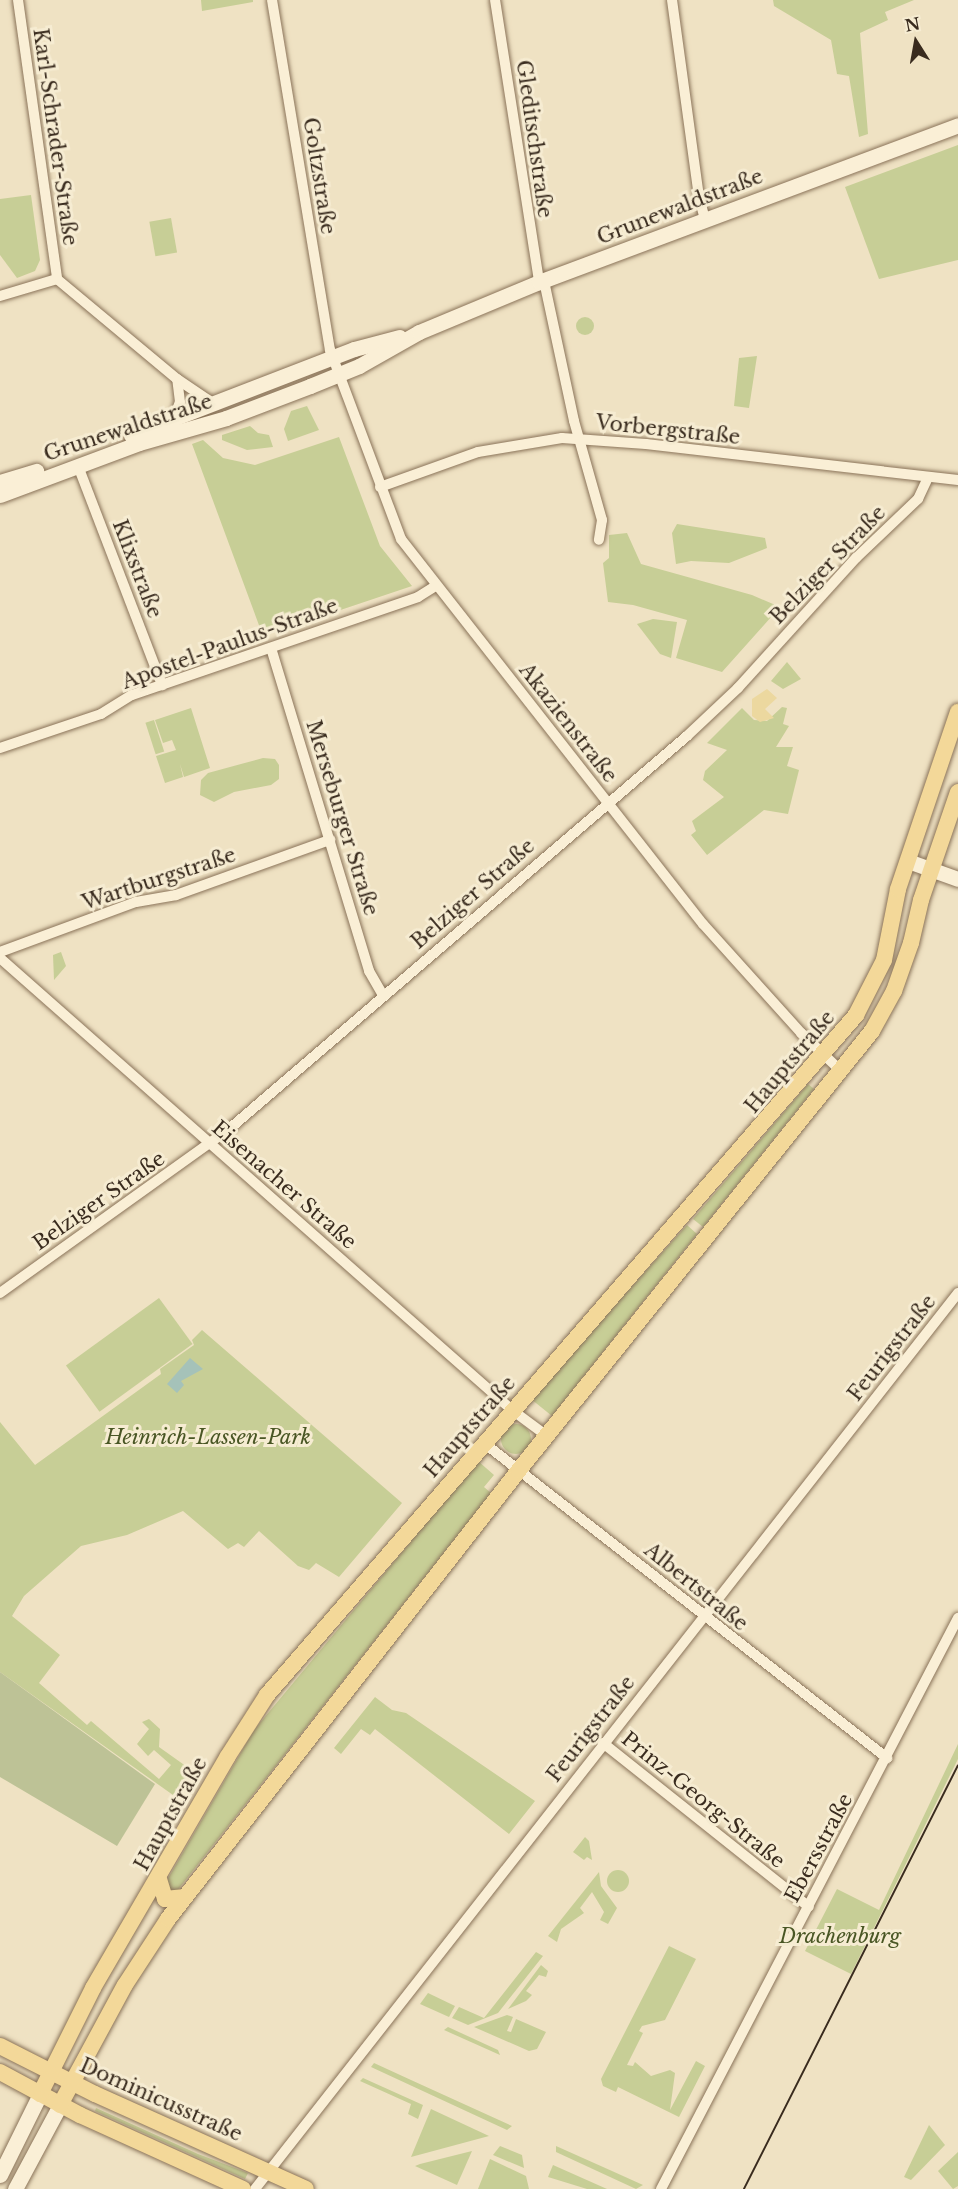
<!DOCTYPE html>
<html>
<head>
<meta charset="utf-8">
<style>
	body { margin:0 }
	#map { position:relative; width:958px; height:2189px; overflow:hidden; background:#efe2c3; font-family:"Libre Baskerville",serif }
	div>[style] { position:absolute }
	.green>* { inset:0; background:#c7ce96; transform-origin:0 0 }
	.round { border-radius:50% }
	.sand>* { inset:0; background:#ecd89f }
	.cemetery>* { inset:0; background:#bdc296 }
	.water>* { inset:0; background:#a5c2b9 }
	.roads { filter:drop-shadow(0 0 2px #8a7359) drop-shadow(0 0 2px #8a7359) }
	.minor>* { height:10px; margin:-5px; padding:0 5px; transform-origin:5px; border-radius:5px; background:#faefd6 }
	.secondary>* { height:15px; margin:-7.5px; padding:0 7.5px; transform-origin:7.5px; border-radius:7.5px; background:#faefd6 }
	.primary>* { height:16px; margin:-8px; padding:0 8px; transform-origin:8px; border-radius:8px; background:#f3d899 }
	.tram>* { height:1.5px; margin:-0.75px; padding:0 0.75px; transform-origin:0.75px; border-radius:0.75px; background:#392b1e }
	span { translate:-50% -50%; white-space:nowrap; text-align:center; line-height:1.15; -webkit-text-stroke:6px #f6ecd2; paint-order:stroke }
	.street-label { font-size:20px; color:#392b1e }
	.park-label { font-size:20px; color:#495624; font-style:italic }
	.north { position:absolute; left:886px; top:12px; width:60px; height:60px; -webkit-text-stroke:4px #f6ecd2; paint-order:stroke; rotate:349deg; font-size:16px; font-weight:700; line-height:24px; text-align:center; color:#392b1e }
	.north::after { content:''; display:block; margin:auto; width:21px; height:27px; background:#392b1e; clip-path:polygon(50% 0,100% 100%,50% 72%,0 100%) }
</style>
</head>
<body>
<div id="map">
	<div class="green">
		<div style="clip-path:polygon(201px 0,253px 0,253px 2px,202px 11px)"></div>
		<div style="clip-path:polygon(773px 0,914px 0,885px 12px,888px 20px,860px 33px,868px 134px,859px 137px,849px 76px,837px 74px,831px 40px,774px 6px)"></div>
		<div style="clip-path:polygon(958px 145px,958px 260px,879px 279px,845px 187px)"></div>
		<div style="clip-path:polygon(31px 195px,40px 260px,35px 271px,17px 278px,0 255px,0 199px)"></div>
		<div style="left:171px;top:218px;width:35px;height:22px;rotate:80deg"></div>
		<div class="round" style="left:576px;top:317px;width:18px;height:18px"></div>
		<div style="clip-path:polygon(757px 356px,749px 408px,734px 406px,739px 358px)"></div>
		<div style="clip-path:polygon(307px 406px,319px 430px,288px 441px,284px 429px,291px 411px)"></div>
		<div style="clip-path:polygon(250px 426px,258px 433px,269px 435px,273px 447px,247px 450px,222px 440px,222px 435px)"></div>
		<div style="clip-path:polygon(339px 437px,380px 546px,412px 586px,263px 636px,192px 444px,203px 440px,223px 458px,255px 465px)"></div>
		<div style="clip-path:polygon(677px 524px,765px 538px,767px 548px,729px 563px,691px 561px,676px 564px,672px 533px)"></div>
		<div style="clip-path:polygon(627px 533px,641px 564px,752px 595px,780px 607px,722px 672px,676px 658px,687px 620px,633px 605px,608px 602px,603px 563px,609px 558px,609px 535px)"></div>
		<div style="clip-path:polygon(653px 619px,677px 622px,671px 658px,660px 654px,637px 624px)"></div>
		<div style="clip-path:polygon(787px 662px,801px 679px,783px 689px,771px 681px)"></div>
		<div style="clip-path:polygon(782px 707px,787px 708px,783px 724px,789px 726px,776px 747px,793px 747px,787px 766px,799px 770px,788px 814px,764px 810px,707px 855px,691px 835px,696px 831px,692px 821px,724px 797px,703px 780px,705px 771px,727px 750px,707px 743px,742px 708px,754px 720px,767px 721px)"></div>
		<div style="clip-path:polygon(191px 708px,210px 768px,184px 777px,180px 764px,183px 777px,165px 783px,156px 756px,176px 750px,172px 740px,163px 743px,155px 720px)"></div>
		<div style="left:154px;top:720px;width:33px;height:9px;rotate:72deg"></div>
		<div style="clip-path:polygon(263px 758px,275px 759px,279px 765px,279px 779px,271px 785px,234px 792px,214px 802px,200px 795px,201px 780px,208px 773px)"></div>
		<div style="clip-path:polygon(61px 952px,66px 966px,54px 980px,53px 955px)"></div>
		<div style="clip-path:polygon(808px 1084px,814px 1089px,703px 1227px,693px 1219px)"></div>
		<div style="clip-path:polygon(687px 1225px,697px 1234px,552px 1416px,531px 1399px)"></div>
		<div style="left:159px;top:1298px;width:57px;height:115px;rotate:54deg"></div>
		<div style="clip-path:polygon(202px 1330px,402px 1503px,339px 1577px,316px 1563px,309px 1570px,298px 1566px,259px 1531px,244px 1547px,238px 1543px,228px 1549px,183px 1511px,127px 1535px,81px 1546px,24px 1596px,12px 1616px,60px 1655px,39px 1683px,87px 1725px,91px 1721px,159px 1779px,171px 1765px,154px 1750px,148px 1756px,137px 1744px,149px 1729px,142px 1722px,149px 1719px,160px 1729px,159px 1747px,197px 1774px,186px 1792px,179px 1788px,173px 1795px,0 1672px,0 1422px,35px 1465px,161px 1374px,160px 1369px,194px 1345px,192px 1340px)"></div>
		<div class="round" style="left:501px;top:1424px;width:30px;height:30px"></div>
		<div style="clip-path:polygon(478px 1461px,494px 1475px,484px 1487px,491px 1493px,173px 1896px,167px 1880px,254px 1730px)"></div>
		<div style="clip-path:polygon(375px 1697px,392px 1710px,406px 1713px,535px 1801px,509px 1834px,375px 1729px,370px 1735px,361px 1729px,341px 1754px,334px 1748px)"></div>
		<div style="clip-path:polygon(958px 1744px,958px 1759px,851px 1974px,805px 1951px,837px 1889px,879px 1910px)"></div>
		<div style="clip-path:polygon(585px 1837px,589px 1841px,592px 1860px,587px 1857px,584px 1860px,573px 1852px)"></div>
		<div class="round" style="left:607px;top:1870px;width:22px;height:22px"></div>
		<div style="clip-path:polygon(599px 1872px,601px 1886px,617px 1908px,608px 1924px,600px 1920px,604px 1912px,592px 1892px,580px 1908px,584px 1913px,561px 1929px,557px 1942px,548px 1936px)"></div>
		<div style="clip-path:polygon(669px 1946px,696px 1959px,665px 2020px,642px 2026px,639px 2031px,643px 2033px,627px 2065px,633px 2066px,635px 2062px,651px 2076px,670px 2070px,675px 2073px,670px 2110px,696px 2061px,705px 2066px,679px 2117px,618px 2087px,616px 2092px,603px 2086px,601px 2079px)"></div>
		<div style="clip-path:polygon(536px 1952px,543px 1956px,498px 2013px,468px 2025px,452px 2018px,459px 2007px,484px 2018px)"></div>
		<div style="clip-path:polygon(541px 1965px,548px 1971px,546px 1977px,539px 1975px,526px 1991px,532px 1995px,526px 2001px,508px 2009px)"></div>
		<div style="clip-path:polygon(428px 1993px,455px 2006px,449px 2017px,420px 2004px)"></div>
		<div style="clip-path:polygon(507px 2015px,513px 2017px,507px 2031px,511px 2032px,516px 2019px,546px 2032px,537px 2049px,529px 2051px,474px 2027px)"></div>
		<div style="clip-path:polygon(448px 2027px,498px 2050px,500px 2055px,444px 2030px)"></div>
		<div style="clip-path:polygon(374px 2063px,411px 2080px,512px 2126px,507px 2130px,371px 2067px)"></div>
		<div style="clip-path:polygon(363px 2078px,423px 2105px,418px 2119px,408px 2114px,411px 2104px,360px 2081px)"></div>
		<div style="clip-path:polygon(96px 2108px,198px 2154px,248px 2173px,245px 2179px,95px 2111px)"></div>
		<div style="clip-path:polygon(431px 2109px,489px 2136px,411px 2157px)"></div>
		<div style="clip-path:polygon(929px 2125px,945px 2145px,911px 2180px,904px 2177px)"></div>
		<div style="clip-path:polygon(500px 2146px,522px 2155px,524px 2168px,493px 2155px)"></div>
		<div style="clip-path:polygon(556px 2146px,612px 2171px,643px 2185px,636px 2189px,556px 2152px)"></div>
		<div style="clip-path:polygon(472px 2151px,457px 2185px,415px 2166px,420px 2164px)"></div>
		<div style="clip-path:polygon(958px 2152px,958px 2186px,953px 2189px,938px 2171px)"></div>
		<div style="clip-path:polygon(490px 2159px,526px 2176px,529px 2189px,478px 2189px)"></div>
		<div style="clip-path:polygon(553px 2165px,607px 2189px,587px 2189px,548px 2177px)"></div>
	</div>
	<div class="sand">
		<div style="clip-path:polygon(767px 689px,777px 698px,765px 709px,774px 718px,760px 722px,752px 716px,752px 699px)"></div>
	</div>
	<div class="cemetery">
		<div style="clip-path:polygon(0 1672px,155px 1784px,117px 1846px,0 1777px)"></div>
	</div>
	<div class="water">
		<div style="clip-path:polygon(190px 1358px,203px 1369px,181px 1381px,184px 1385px,177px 1393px,167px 1384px)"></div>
	</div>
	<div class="roads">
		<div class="minor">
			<div style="left:18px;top:0;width:282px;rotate:82deg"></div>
			<div style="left:272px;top:0;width:355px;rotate:80.6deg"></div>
			<div style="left:330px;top:350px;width:202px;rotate:69.4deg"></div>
			<div style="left:401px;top:539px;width:489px;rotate:51.9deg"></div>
			<div style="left:703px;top:924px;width:147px;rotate:48deg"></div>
			<div style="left:801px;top:1033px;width:54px;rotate:43.5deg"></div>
			<div style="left:495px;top:0;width:285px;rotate:81.1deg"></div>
			<div style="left:672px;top:0;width:199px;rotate:82.2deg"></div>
			<div style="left:699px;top:197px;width:24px;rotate:75deg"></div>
			<div style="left:57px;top:279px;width:156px;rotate:39.8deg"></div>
			<div style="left:177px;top:379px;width:45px;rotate:34deg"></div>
			<div style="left:544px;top:281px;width:143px;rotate:77.9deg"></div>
			<div style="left:574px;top:421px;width:103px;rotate:74.2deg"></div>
			<div style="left:602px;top:520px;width:20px;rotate:99deg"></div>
			<div style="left:0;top:296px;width:59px;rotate:-16.6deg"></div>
			<div style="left:173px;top:420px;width:19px;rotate:-69deg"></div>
			<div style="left:180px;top:402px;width:23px;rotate:-97deg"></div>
			<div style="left:78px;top:466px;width:235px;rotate:69deg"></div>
			<div style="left:380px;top:487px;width:104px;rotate:-19.7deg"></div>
			<div style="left:478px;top:452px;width:85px;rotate:-9.5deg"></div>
			<div style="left:562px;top:438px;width:84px;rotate:4.1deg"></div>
			<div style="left:646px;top:444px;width:314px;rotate:6.6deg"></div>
			<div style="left:271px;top:648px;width:338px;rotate:73.1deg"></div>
			<div style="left:369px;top:971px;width:28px;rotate:60deg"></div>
			<div style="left:0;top:748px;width:107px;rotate:-18.6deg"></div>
			<div style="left:101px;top:714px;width:36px;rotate:-32deg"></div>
			<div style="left:132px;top:695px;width:302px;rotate:-18.9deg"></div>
			<div style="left:418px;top:597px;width:22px;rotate:-32deg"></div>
			<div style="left:0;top:952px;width:145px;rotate:-20.2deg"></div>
			<div style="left:136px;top:902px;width:41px;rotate:-9.9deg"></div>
			<div style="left:176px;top:895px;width:164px;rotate:-19.7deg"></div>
			<div style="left:0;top:958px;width:683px;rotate:41.44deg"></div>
			<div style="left:512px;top:1410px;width:44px;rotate:36.6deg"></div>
			<div style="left:0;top:1293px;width:280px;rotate:-35.6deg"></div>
			<div style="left:228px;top:1130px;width:605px;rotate:-40.64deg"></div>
			<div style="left:687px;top:736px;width:70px;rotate:-43.3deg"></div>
			<div style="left:738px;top:688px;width:176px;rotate:-47.8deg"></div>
			<div style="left:856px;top:558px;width:86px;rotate:-43.6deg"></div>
			<div style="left:918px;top:499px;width:23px;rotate:-65deg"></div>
			<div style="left:484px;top:1443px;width:512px;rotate:38.01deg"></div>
			<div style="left:603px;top:1743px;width:263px;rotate:38.5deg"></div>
			<div style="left:255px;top:2189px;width:1139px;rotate:-51.88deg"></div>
			<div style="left:661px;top:2189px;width:644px;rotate:-62.52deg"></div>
		</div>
		<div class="secondary">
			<div style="left:131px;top:435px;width:239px;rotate:-21.1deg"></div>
			<div style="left:354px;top:349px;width:47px;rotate:-14.9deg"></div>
			<div style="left:0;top:482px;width:38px;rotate:-17deg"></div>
			<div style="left:0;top:495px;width:148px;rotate:-20.5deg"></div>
			<div style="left:139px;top:443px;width:91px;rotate:-16deg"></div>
			<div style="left:226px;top:418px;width:90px;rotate:-20.9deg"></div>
			<div style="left:310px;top:386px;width:53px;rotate:-22.2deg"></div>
			<div style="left:359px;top:366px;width:69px;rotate:-29.5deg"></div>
			<div style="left:419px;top:332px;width:130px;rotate:-22.6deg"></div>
			<div style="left:539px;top:282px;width:447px;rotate:-20.5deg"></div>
			<div style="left:908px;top:861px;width:53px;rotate:19.8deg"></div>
			<div style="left:0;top:2175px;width:90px;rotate:-63.7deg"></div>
			<div style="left:15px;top:2189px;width:95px;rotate:-61.8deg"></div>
		</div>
		<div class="primary">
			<div style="left:159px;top:1879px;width:21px;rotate:73deg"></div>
			<div style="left:165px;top:1899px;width:20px;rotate:-6deg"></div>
			<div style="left:0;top:2046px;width:106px;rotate:26.8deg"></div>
			<div style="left:95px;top:2094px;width:231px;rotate:24.2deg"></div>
			<div style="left:0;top:2072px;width:91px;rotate:28.3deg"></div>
			<div style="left:80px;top:2115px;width:179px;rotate:24.4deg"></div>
			<div style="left:40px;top:2094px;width:119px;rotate:-63.4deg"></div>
			<div style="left:93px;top:1988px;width:268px;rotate:-59.8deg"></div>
			<div style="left:228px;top:1756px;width:72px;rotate:-57.4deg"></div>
			<div style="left:267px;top:1695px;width:900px;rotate:-49.1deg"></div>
			<div style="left:856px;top:1015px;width:62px;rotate:-63deg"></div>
			<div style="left:884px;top:960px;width:72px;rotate:-78.8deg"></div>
			<div style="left:898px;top:889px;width:187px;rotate:-71.3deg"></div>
			<div style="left:60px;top:2105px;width:136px;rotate:-61.6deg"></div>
			<div style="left:125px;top:1985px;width:79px;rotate:-56.9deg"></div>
			<div style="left:168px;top:1919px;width:570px;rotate:-51.98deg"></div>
			<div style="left:519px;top:1470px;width:563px;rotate:-51.2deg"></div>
			<div style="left:872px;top:1031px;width:46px;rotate:-61.2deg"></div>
			<div style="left:894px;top:991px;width:51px;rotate:-70.5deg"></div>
			<div style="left:911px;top:943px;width:44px;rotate:-76.9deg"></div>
			<div style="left:921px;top:900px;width:114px;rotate:-71.1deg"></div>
		</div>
	</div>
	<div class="tram">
		<div style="left:744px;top:2189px;width:474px;rotate:-63.2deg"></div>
	</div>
	<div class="street-label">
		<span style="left:55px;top:137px;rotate:82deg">Karl-Schrader-Straße</span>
		<span style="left:534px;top:139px;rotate:82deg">Gleditschstraße</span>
		<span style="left:319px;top:176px;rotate:81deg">Goltzstraße</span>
		<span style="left:680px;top:207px;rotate:-21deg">Grunewaldstraße</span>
		<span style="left:128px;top:428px;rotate:-18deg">Grunewaldstraße</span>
		<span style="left:668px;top:430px;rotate:6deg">Vorbergstraße</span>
		<span style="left:828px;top:565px;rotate:-46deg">Belziger Straße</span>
		<span style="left:137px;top:569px;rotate:69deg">Klixstraße</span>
		<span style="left:230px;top:644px;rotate:-20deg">Apostel-Paulus-Straße</span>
		<span style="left:568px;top:723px;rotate:52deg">Akazienstraße</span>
		<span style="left:342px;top:818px;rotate:73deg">Merseburger Straße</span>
		<span style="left:159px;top:879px;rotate:-18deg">Wartburgstraße</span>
		<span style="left:473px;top:894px;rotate:-41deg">Belziger Straße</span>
		<span style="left:790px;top:1062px;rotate:-50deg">Hauptstraße</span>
		<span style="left:284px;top:1185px;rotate:41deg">Eisenacher Straße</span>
		<span style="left:99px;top:1201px;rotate:-35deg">Belziger Straße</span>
		<span style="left:892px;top:1348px;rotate:-52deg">Feurigstraße</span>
		<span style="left:470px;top:1427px;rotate:-49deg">Hauptstraße</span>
		<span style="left:696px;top:1587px;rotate:39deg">Albertstraße</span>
		<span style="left:591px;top:1729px;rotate:-52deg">Feurigstraße</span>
		<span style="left:703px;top:1800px;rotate:39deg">Prinz-Georg-Straße</span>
		<span style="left:171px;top:1814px;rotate:-61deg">Hauptstraße</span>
		<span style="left:819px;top:1848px;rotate:-62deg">Ebersstraße</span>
		<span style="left:161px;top:2100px;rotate:24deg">Dominicusstraße</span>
	</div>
	<div class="park-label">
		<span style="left:208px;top:1437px">Heinrich-Lassen-Park</span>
		<span style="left:840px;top:1936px">Drachenburg</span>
	</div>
	<div class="north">N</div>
</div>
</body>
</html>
